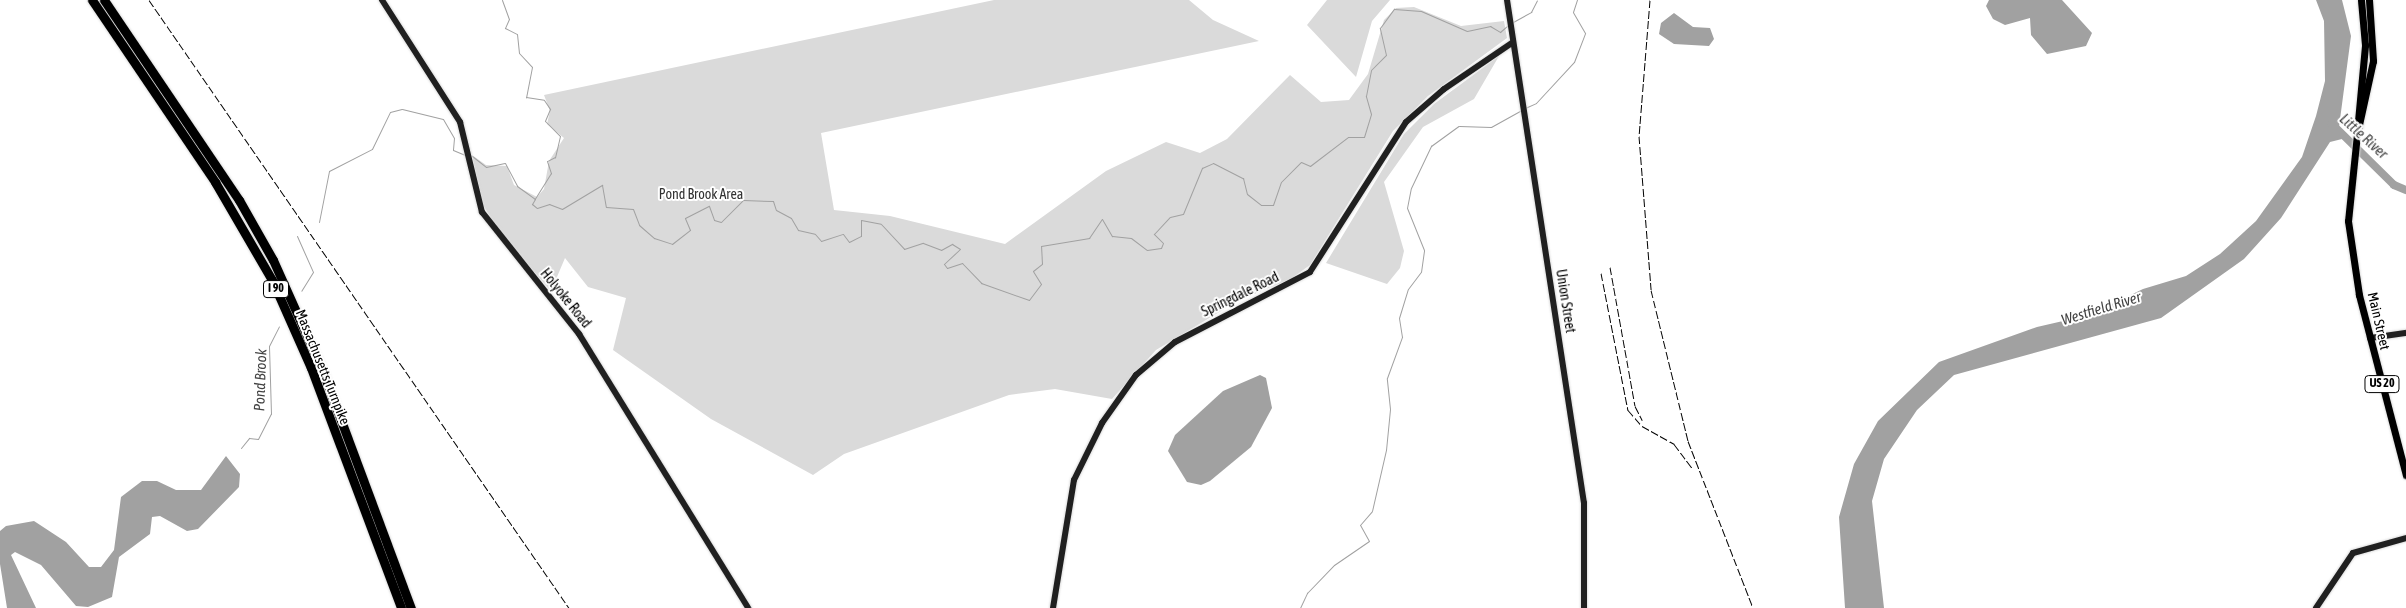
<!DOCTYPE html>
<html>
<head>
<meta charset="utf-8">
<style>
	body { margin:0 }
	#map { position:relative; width:2406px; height:608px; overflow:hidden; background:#fff; font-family:"Asap Condensed",sans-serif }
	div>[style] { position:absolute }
	.green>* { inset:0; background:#dadada }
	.water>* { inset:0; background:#a1a1a1 }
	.stream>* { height:1px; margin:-0.5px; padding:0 0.5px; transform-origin:0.5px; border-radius:0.5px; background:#a1a1a1 }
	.river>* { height:8px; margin:-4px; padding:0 4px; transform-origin:4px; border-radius:4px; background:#a1a1a1 }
	.roads { filter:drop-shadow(0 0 1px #dbdbdb) drop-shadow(0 0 1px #dbdbdb) }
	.secondary>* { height:6px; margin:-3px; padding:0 3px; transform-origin:3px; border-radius:3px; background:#202020 }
	.primary>* { height:7px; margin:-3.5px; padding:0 3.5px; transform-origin:3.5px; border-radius:3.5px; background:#000 }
	.highway>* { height:9px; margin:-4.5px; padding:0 4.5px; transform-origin:4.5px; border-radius:4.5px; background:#000 }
	.rail>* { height:1px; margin-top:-0.5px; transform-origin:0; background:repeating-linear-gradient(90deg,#000 0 8px,transparent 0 10.5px) }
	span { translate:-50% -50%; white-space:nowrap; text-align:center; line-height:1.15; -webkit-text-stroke:4px #fff; paint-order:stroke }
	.shield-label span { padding:1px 4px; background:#fff; border:1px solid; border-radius:4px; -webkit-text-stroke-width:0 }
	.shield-label { font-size:12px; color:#000; font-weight:700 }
	.park-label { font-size:14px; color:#313131 }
	.street-label { font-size:14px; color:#000 }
	.water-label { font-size:15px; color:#424242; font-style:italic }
</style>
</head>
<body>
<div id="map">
	<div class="green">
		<div style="clip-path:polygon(994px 0,1189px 0,1213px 20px,1259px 41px,821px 133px,834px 210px,890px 216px,1005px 244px,1106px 171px,1166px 142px,1200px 153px,1227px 139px,1290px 75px,1321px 102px,1349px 100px,1368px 74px,1384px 20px,1396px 8px,1414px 7px,1461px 26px,1504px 21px,1507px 38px,1428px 96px,1393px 131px,1310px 265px,1292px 278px,1236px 302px,1156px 350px,1112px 399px,1055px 389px,1009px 395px,844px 454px,813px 475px,711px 419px,613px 350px,626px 298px,588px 287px,565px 258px,551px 291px,501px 234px,483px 205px,472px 155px,486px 165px,507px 166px,514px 185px,537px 197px,544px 189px,549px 161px,564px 138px,547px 124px,550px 111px,544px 95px)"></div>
		<div style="clip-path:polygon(1327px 0,1390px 0,1372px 21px,1356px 77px,1307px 25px)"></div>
		<div style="clip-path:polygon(1499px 56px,1474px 99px,1423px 127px,1384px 182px,1404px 251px,1400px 268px,1387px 284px,1326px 263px,1404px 134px,1434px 104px)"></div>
	</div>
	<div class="water">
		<div style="clip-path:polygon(1989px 0,2062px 0,2092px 33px,2086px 46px,2047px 54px,2031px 35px,2030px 18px,2005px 25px,1993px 19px,1986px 6px)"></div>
		<div style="clip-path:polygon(2316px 0,2342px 0,2351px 36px,2339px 127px,2342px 139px,2330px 142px,2281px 218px,2244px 259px,2161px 318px,1954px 375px,1917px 410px,1884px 459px,1872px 501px,1884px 608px,1845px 608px,1839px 517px,1854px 464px,1878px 421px,1939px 362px,2037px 327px,2089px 315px,2143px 289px,2186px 276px,2220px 254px,2256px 221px,2302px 157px,2316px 116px,2325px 81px,2324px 21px)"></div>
		<div style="clip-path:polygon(1674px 13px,1693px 27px,1710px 28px,1714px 39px,1709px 46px,1674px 44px,1659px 34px,1661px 23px)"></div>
		<div style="clip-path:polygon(1260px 375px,1266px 378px,1272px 408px,1251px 447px,1210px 481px,1201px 485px,1187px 482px,1168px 451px,1175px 435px,1223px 391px)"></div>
		<div style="clip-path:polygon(226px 456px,240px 474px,239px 487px,198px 529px,187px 531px,160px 516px,152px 517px,150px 534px,119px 557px,112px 597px,88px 607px,76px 606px,41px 565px,15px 552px,11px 555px,36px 608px,7px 608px,0 564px,0 531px,6px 526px,34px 521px,66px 542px,89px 567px,101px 567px,114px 550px,121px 497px,142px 481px,157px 481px,176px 490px,201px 490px)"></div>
	</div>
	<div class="stream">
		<div style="left:502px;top:0;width:20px;rotate:70deg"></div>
		<div style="left:509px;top:19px;width:10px;rotate:114deg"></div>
		<div style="left:505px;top:28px;width:13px;rotate:27deg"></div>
		<div style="left:517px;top:34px;width:19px;rotate:84deg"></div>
		<div style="left:519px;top:53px;width:19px;rotate:47deg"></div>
		<div style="left:532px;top:67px;width:31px;rotate:101deg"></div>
		<div style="left:526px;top:97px;width:18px;rotate:9deg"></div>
		<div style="left:544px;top:100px;width:11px;rotate:56deg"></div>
		<div style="left:550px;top:109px;width:13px;rotate:113deg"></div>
		<div style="left:545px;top:121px;width:21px;rotate:45deg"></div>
		<div style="left:560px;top:136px;width:22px;rotate:103deg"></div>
		<div style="left:555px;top:157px;width:9px;rotate:153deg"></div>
		<div style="left:547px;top:161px;width:13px;rotate:72deg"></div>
		<div style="left:551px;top:173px;width:31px;rotate:122deg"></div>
		<div style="left:1513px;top:22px;width:21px;rotate:-29deg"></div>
		<div style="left:1531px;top:12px;width:13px;rotate:-63deg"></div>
		<div style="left:1525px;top:108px;width:12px;rotate:-24deg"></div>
		<div style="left:1536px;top:103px;width:56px;rotate:-47.2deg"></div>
		<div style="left:1574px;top:62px;width:31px;rotate:-69deg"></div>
		<div style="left:1585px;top:33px;width:24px;rotate:-120deg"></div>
		<div style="left:1573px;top:12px;width:13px;rotate:-72deg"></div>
		<div style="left:472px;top:156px;width:18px;rotate:38deg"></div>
		<div style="left:486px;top:167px;width:19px;rotate:-12deg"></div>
		<div style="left:505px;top:163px;width:26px;rotate:62deg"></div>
		<div style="left:517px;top:186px;width:22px;rotate:36deg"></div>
		<div style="left:535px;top:199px;width:6px;rotate:121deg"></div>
		<div style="left:532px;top:204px;width:6px;rotate:39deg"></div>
		<div style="left:537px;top:208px;width:13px;rotate:-18deg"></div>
		<div style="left:549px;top:204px;width:14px;rotate:21deg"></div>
		<div style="left:562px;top:209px;width:47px;rotate:-31deg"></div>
		<div style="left:602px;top:185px;width:22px;rotate:80deg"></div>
		<div style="left:606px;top:207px;width:27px;rotate:4deg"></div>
		<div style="left:633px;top:209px;width:17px;rotate:69deg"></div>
		<div style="left:639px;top:225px;width:20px;rotate:41deg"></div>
		<div style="left:654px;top:238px;width:19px;rotate:18deg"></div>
		<div style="left:672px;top:244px;width:23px;rotate:-38deg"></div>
		<div style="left:690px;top:230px;width:13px;rotate:-113deg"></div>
		<div style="left:685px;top:218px;width:27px;rotate:-27deg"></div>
		<div style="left:709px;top:206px;width:15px;rotate:70deg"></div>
		<div style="left:714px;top:220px;width:7px;rotate:16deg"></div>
		<div style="left:721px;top:222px;width:31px;rotate:-45deg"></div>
		<div style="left:743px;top:200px;width:30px;rotate:2deg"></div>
		<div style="left:773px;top:201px;width:9px;rotate:72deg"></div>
		<div style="left:776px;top:210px;width:17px;rotate:28deg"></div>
		<div style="left:791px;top:218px;width:14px;rotate:60deg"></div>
		<div style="left:798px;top:230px;width:17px;rotate:13deg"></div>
		<div style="left:815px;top:234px;width:9px;rotate:49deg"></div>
		<div style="left:821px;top:241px;width:23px;rotate:-18deg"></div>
		<div style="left:843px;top:234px;width:10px;rotate:53deg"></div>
		<div style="left:849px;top:242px;width:13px;rotate:-27deg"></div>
		<div style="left:861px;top:236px;width:16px;rotate:-90deg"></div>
		<div style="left:861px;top:220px;width:20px;rotate:11deg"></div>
		<div style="left:881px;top:224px;width:34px;rotate:47deg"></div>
		<div style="left:904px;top:249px;width:20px;rotate:-18deg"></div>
		<div style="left:923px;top:243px;width:19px;rotate:21deg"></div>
		<div style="left:941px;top:250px;width:13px;rotate:-29deg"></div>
		<div style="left:952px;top:244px;width:9px;rotate:32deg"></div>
		<div style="left:960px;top:249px;width:22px;rotate:137deg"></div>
		<div style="left:944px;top:264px;width:5px;rotate:53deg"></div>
		<div style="left:947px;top:268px;width:16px;rotate:-18deg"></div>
		<div style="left:962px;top:263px;width:28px;rotate:46deg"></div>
		<div style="left:981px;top:283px;width:51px;rotate:19.5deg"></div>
		<div style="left:1029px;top:300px;width:20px;rotate:-53deg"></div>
		<div style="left:1041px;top:284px;width:15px;rotate:-122deg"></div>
		<div style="left:1033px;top:271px;width:11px;rotate:-38deg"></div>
		<div style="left:1042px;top:264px;width:18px;rotate:-93deg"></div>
		<div style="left:1041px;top:246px;width:49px;rotate:-9.5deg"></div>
		<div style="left:1089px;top:238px;width:23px;rotate:-56deg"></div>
		<div style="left:1102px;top:219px;width:20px;rotate:60deg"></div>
		<div style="left:1112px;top:236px;width:19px;rotate:6deg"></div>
		<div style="left:1131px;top:238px;width:20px;rotate:37deg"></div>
		<div style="left:1147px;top:250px;width:14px;rotate:-8deg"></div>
		<div style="left:1161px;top:248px;width:5px;rotate:-68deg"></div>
		<div style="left:1163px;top:243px;width:13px;rotate:-135deg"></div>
		<div style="left:1154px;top:234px;width:23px;rotate:-47deg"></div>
		<div style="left:1170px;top:217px;width:13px;rotate:-13deg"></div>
		<div style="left:1183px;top:214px;width:50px;rotate:-67.6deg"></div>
		<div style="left:1202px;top:168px;width:12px;rotate:-24deg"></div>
		<div style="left:1213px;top:163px;width:34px;rotate:27deg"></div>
		<div style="left:1243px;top:178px;width:16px;rotate:76deg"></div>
		<div style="left:1247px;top:194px;width:18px;rotate:38deg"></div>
		<div style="left:1261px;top:205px;width:12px"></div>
		<div style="left:1273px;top:205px;width:24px;rotate:-71deg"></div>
		<div style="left:1281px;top:182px;width:28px;rotate:-45deg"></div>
		<div style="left:1301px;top:162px;width:10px;rotate:24deg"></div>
		<div style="left:1310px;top:166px;width:48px;rotate:-37.3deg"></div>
		<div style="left:1348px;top:137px;width:16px"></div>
		<div style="left:1364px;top:137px;width:24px;rotate:-73deg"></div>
		<div style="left:1371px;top:114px;width:19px;rotate:-106deg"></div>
		<div style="left:1366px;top:96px;width:26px;rotate:-79deg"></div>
		<div style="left:1371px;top:70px;width:21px;rotate:-45deg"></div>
		<div style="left:1386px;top:55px;width:28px;rotate:-103deg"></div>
		<div style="left:1380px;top:28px;width:24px;rotate:-54deg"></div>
		<div style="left:1394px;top:9px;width:27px;rotate:4deg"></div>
		<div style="left:1421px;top:11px;width:50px;rotate:23.5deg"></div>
		<div style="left:1467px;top:31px;width:24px;rotate:-12deg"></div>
		<div style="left:1490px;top:26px;width:12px;rotate:31deg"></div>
		<div style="left:1500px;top:32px;width:11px;rotate:-41deg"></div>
		<div style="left:319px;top:222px;width:52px;rotate:-78.9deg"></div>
		<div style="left:329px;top:171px;width:48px;rotate:-27.1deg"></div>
		<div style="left:372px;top:149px;width:41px;rotate:-64.1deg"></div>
		<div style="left:390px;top:112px;width:12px;rotate:-14deg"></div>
		<div style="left:402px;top:109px;width:42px;rotate:13.7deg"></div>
		<div style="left:443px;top:119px;width:22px;rotate:60deg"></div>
		<div style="left:454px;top:138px;width:12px;rotate:95deg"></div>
		<div style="left:453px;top:150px;width:13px;rotate:23deg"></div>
		<div style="left:297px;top:236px;width:39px;rotate:66deg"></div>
		<div style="left:313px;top:272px;width:22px;rotate:122deg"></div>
		<div style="left:241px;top:448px;width:13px;rotate:-51deg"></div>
		<div style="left:249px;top:438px;width:9px;rotate:6deg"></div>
		<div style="left:258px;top:439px;width:28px;rotate:-63deg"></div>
		<div style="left:271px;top:414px;width:68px;rotate:-91.7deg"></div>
		<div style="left:269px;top:346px;width:22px;rotate:-63deg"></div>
		<div style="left:1300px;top:608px;width:17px;rotate:-65deg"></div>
		<div style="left:1307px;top:593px;width:39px;rotate:-46deg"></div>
		<div style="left:1334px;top:565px;width:42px;rotate:-34.4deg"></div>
		<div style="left:1369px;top:541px;width:18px;rotate:-119deg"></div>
		<div style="left:1360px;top:525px;width:18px;rotate:-49deg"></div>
		<div style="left:1372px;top:511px;width:63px;rotate:-77.1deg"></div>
		<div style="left:1386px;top:450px;width:41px;rotate:-84.4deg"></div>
		<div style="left:1390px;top:409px;width:31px;rotate:-96deg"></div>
		<div style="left:1387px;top:378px;width:44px;rotate:-69.9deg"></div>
		<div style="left:1402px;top:337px;width:19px;rotate:-99deg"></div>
		<div style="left:1399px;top:318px;width:30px;rotate:-73deg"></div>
		<div style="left:1408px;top:289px;width:21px;rotate:-53deg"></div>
		<div style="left:1421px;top:272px;width:22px;rotate:-82deg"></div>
		<div style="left:1424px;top:250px;width:45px;rotate:-112deg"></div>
		<div style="left:1407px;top:208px;width:20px;rotate:-79deg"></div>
		<div style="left:1411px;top:188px;width:47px;rotate:-64.5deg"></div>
		<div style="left:1431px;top:146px;width:34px;rotate:-36deg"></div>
		<div style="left:1459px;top:126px;width:32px;rotate:2deg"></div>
		<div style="left:1491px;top:127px;width:35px;rotate:-29deg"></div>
	</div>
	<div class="river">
		<div style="left:2332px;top:124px;width:87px;rotate:44.5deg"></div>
		<div style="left:2394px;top:185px;width:13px;rotate:23deg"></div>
	</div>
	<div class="roads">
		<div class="secondary">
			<div style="left:382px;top:0;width:145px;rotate:57.4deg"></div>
			<div style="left:460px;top:122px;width:93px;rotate:76.3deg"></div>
			<div style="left:482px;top:212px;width:156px;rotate:51.5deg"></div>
			<div style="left:579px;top:334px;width:322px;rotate:58.3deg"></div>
			<div style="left:1507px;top:0;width:509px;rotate:81.3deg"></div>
			<div style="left:1584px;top:503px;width:105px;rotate:90deg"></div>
			<div style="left:2370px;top:338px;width:36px;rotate:-8deg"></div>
			<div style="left:1053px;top:608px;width:130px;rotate:-80.7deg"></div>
			<div style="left:1074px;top:480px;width:64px;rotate:-63.8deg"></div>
			<div style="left:1102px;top:423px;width:59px;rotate:-54.7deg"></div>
			<div style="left:1136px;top:375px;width:51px;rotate:-40.2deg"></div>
			<div style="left:1175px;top:342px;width:152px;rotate:-27.4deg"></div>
			<div style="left:1310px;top:272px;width:178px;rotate:-57.4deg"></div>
			<div style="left:1406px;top:122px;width:50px;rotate:-41deg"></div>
			<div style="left:1444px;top:89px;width:82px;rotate:-34.1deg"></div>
			<div style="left:2316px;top:608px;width:66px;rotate:-56.1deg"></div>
			<div style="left:2353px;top:553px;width:55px;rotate:-15.8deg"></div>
		</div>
		<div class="primary">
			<div style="left:2369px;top:0;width:61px;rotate:86.2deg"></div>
			<div style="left:2373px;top:61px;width:75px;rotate:102.4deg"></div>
			<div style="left:2357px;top:134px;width:87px;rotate:95.9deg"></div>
			<div style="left:2348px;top:221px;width:75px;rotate:81.5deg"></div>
			<div style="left:2359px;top:295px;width:186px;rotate:75.4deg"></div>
			<div style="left:2358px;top:121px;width:76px;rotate:-84.7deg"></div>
			<div style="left:2365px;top:45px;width:45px;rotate:-95.1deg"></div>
		</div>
		<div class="highway">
			<div style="left:92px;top:0;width:220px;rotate:55.9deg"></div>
			<div style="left:215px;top:182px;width:113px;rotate:59.8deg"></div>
			<div style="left:272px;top:280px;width:96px;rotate:66.1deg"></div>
			<div style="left:311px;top:368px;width:256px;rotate:69.4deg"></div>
			<div style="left:104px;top:0;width:241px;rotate:56deg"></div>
			<div style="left:239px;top:200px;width:69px;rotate:60.5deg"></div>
			<div style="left:273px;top:260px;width:123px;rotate:65.9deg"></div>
			<div style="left:323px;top:372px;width:252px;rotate:69.6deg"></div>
		</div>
	</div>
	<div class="rail">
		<div style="left:149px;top:0;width:739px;rotate:55.36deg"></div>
		<div style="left:1650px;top:0;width:136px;rotate:94.6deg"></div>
		<div style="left:1639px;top:136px;width:154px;rotate:85.5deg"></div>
		<div style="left:1651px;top:290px;width:155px;rotate:76.2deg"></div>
		<div style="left:1688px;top:441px;width:179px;rotate:68.7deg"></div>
		<div style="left:1610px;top:267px;width:141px;rotate:79.8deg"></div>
		<div style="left:1635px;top:406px;width:16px;rotate:63deg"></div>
		<div style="left:1601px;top:273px;width:140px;rotate:78.9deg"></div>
		<div style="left:1628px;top:410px;width:21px;rotate:49deg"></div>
		<div style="left:1642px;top:426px;width:37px;rotate:29deg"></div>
		<div style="left:1674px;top:444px;width:30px;rotate:53deg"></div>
	</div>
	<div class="shield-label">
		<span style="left:276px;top:289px">I 90</span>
		<span style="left:2382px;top:384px">US 20</span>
	</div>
	<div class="park-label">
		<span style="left:701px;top:194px">Pond Brook Area</span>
	</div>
	<div class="street-label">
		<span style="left:1240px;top:294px;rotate:-26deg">Springdale Road</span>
		<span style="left:566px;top:298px;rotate:51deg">Holyoke Road</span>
		<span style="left:1566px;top:301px;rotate:81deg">Union Street</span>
		<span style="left:2379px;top:321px;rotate:77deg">Main Street</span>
		<span style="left:323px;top:367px;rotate:68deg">Massachusetts Turnpike</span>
	</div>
	<div class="water-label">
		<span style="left:2364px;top:136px;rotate:42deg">Little River</span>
		<span style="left:2101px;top:308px;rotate:-17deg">Westfield River</span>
		<span style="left:260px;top:380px;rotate:-88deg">Pond Brook</span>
	</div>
</div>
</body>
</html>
